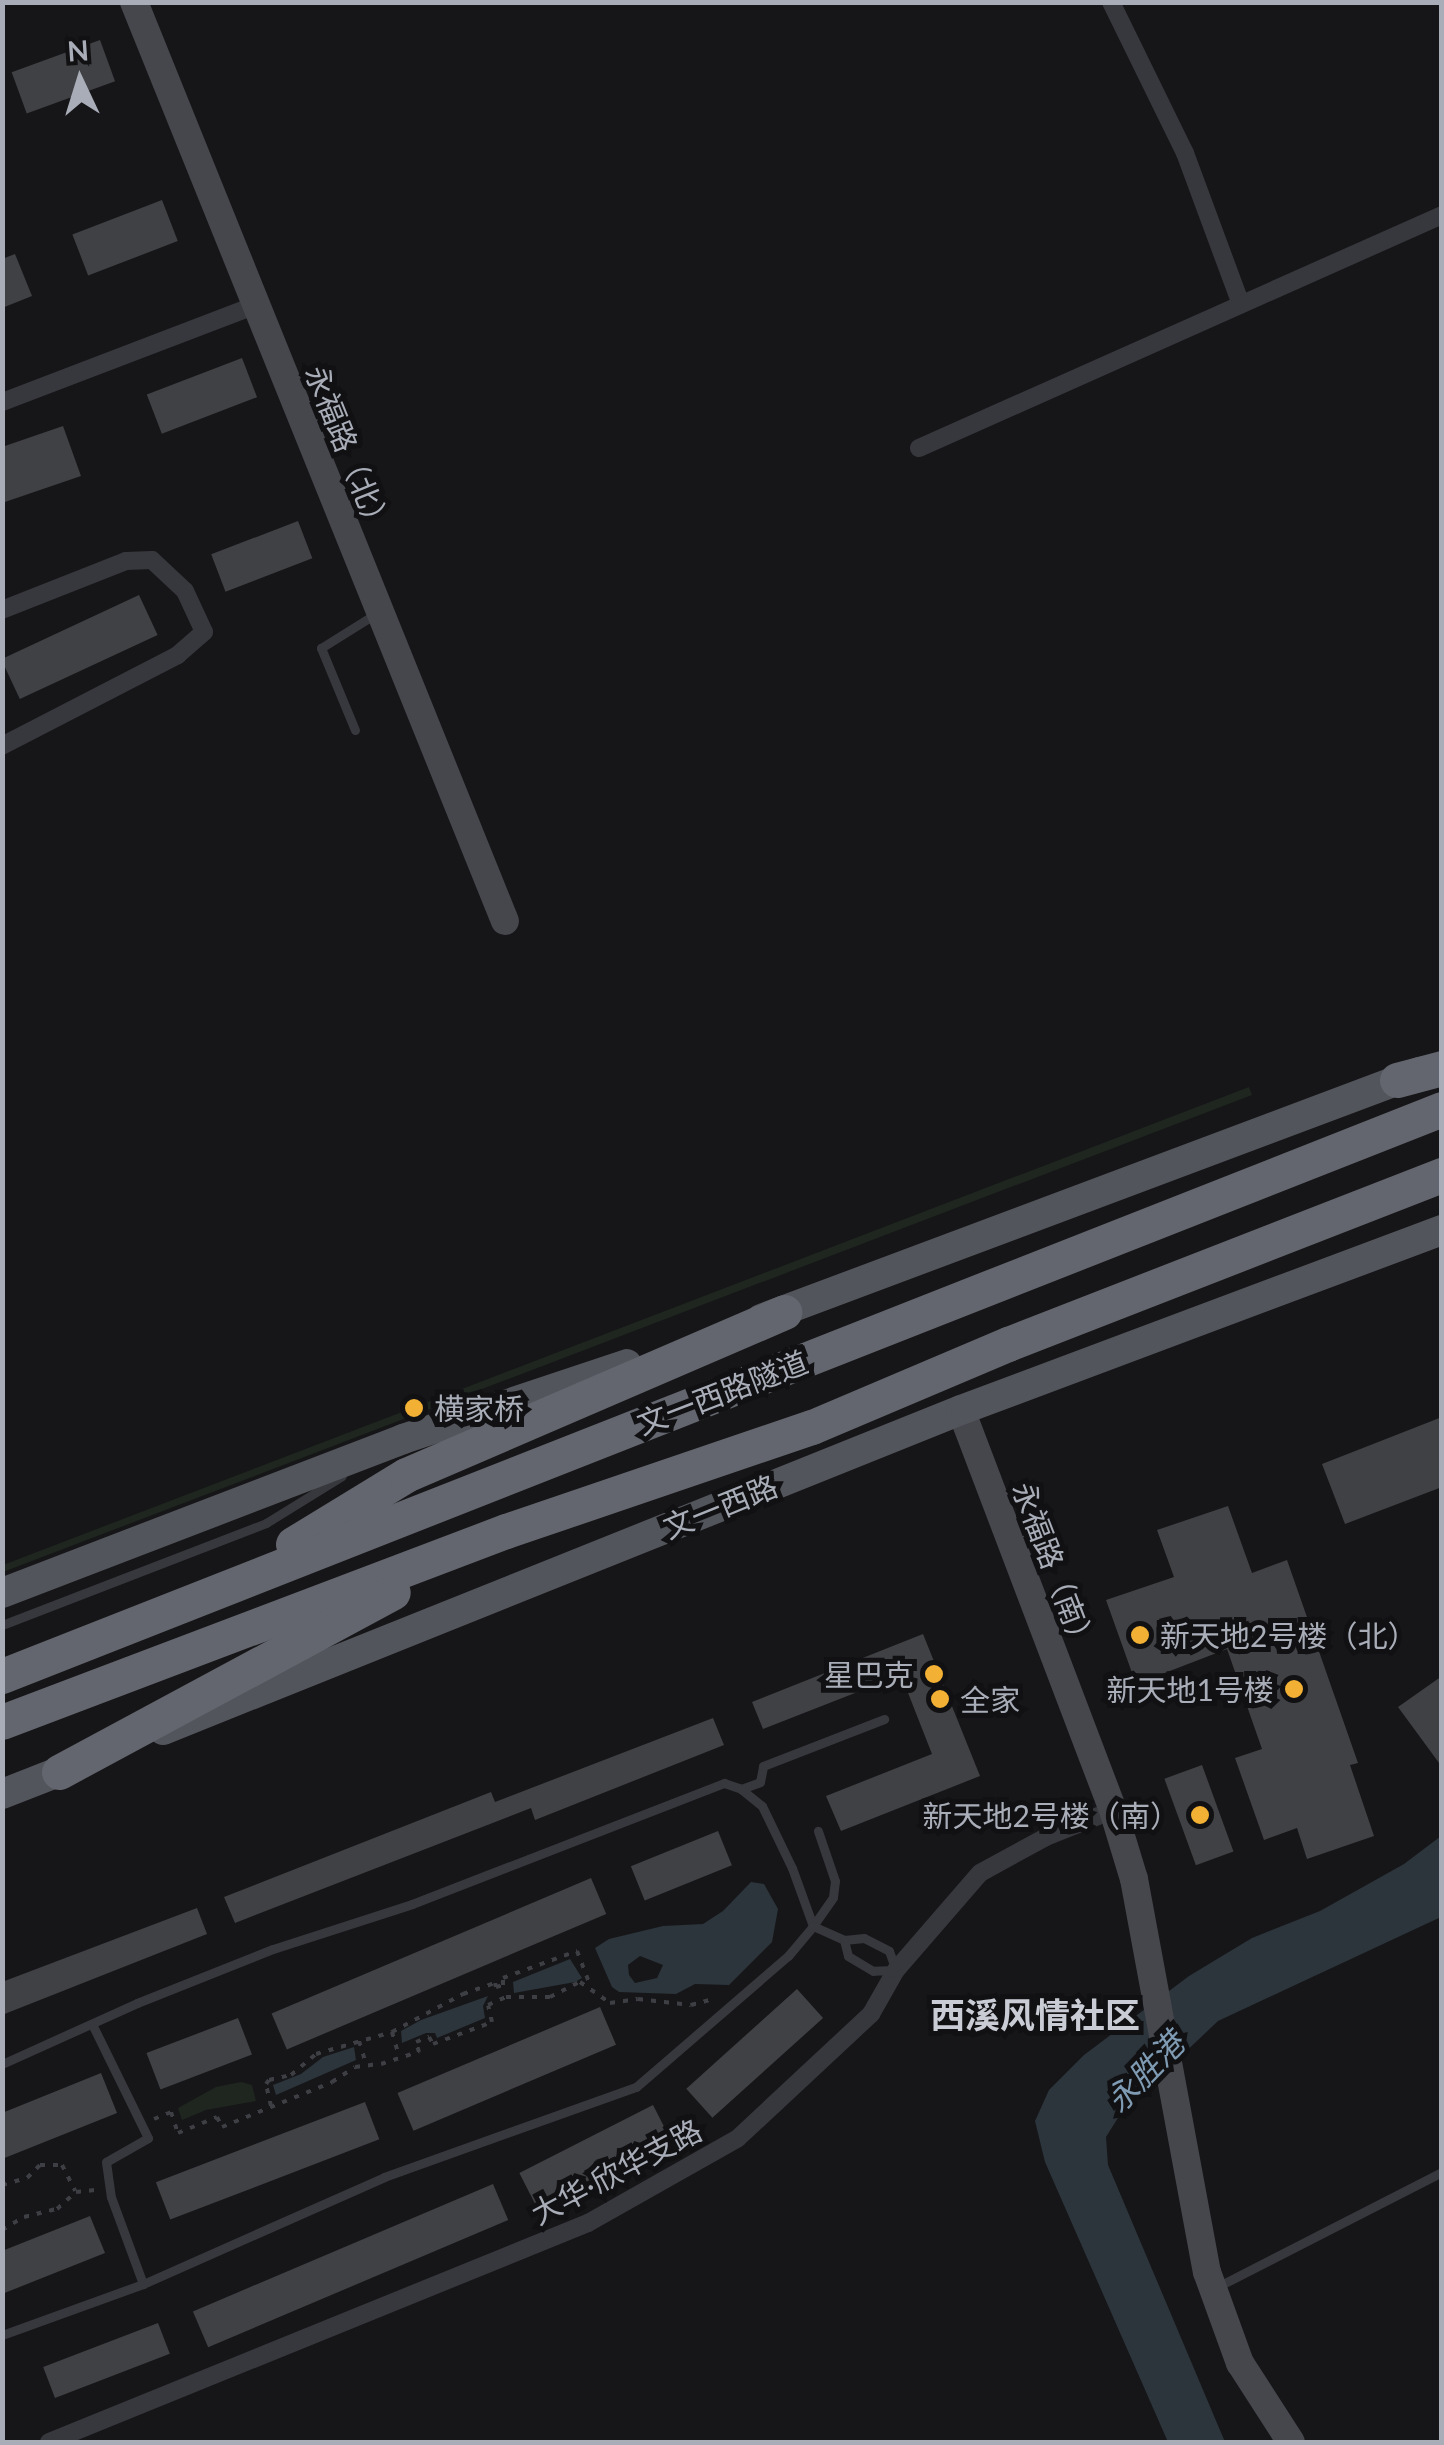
<!DOCTYPE html>
<html>
<head>
<meta charset="utf-8">
<style>
	body { margin:0 }
	#map { position:relative; width:1444px; height:2445px; overflow:hidden; background:#161618; font-family:Lato,"Noto Sans SC",sans-serif }
	div>[style] { position:absolute }
	.green>* { inset:0; background:#1e261f }
	.water>* { inset:0; background:#2c353c }
	.building>* { inset:0; background:#404145; transform-origin:0 0 }
	.path>* { height:4px; margin-top:-2px; transform-origin:0; background:repeating-linear-gradient(90deg,#3d3f44 0 5px,transparent 0 13px) }
	.lane>* { height:9px; margin:-4.5px; padding:0 4.5px; transform-origin:4.5px; border-radius:4.5px; background:#37383d }
	.street>* { height:18px; margin:-9px; padding:0 9px; transform-origin:9px; border-radius:9px; background:#37383d }
	.secondary>* { height:28px; margin:-14px; padding:0 14px; transform-origin:14px; border-radius:14px; background:#45474d }
	.primary>* { height:30px; margin:-15px; padding:0 15px; transform-origin:15px; border-radius:15px; background:#53555c }
	.highway>* { height:35px; margin:-17.5px; padding:0 17.5px; transform-origin:17.5px; border-radius:17.5px; background:#63666e }
	.dots>* { width:28px; height:28px; translate:-50% -50%; box-sizing:border-box; border:5px solid #111113; border-radius:50% }
	span { translate:-50% -50%; white-space:nowrap; text-align:center; line-height:1.15; -webkit-text-stroke:10px #111113; paint-order:stroke }
	.street-label { font-size:30px; color:#a8adb8 }
	.poi-label { font-size:30px; color:#a8adb8 }
	.left { translate:0 -50%; text-align:left }
	.right { translate:-100% -50%; text-align:right }
	.water-label { font-size:32px; color:#7f9bb3; font-style:italic }
	.quarter-label { font-size:35px; color:#c9ccd4; font-weight:700 }
	.frame { position:absolute; inset:0; border:5px solid #a8adb8; pointer-events:none }
	.north { position:absolute; left:30px; top:30px; width:100px; height:100px; -webkit-text-stroke:8px #111113; paint-order:stroke; rotate:356deg; font-size:28px; font-weight:700; line-height:40px; text-align:center; color:#a8adb8 }
	.north::after { content:''; display:block; margin:auto; width:35px; height:45px; background:#a8adb8; clip-path:polygon(50% 0,100% 100%,50% 72%,0 100%) }
</style>
</head>
<body>
<div id="map">
	<div class="green">
		<div style="clip-path:polygon(1249px 1087px,1252px 1095px,3px 1572px,3px 1565px)"></div>
		<div style="clip-path:polygon(241px 2082px,252px 2085px,256px 2101px,206px 2110px,182px 2120px,178px 2108px,216px 2087px)"></div>
	</div>
	<div class="water">
		<div style="clip-path:polygon(1441px 1836px,1441px 1917px,1218px 2021px,1121px 2113px,1106px 2137px,1108px 2165px,1225px 2442px,1168px 2442px,1045px 2162px,1035px 2121px,1049px 2090px,1084px 2055px,1189px 1976px,1252px 1938px,1320px 1911px,1404px 1864px)"></div>
		<div style="clip-path:polygon(evenodd,751px 1882px,764px 1884px,778px 1909px,772px 1942px,729px 1985px,695px 1984px,676px 1994px,619px 1992px,612px 1987px,595px 1948px,609px 1939px,663px 1926px,703px 1924px,723px 1911px,751px 1882px,640px 1956px,663px 1965px,657px 1978px,635px 1983px,629px 1975px,628px 1965px,640px 1956px)"></div>
		<div style="clip-path:polygon(570px 1959px,582px 1978px,575px 1982px,514px 1993px,513px 1982px)"></div>
		<div style="clip-path:polygon(488px 1996px,483px 2006px,485px 2018px,437px 2038px,435px 2033px,426px 2033px,402px 2043px,401px 2031px,421px 2020px)"></div>
		<div style="clip-path:polygon(354px 2047px,356px 2060px,276px 2095px,273px 2085px,301px 2074px,323px 2057px)"></div>
	</div>
	<div class="building">
		<div style="left:100px;top:40px;width:44px;height:94px;rotate:70deg"></div>
		<div style="left:162px;top:200px;width:44px;height:96px;rotate:69deg"></div>
		<div style="clip-path:polygon(15px 254px,32px 296px,2px 308px,2px 259px)"></div>
		<div style="left:242px;top:358px;width:42px;height:102px;rotate:69deg"></div>
		<div style="clip-path:polygon(63px 426px,81px 476px,2px 503px,2px 447px)"></div>
		<div style="left:298px;top:521px;width:40px;height:93px;rotate:69deg"></div>
		<div style="left:139px;top:595px;width:44px;height:152px;rotate:65deg"></div>
		<div style="clip-path:polygon(1442px 1417px,1442px 1487px,1345px 1524px,1322px 1464px)"></div>
		<div style="clip-path:polygon(1228px 1506px,1252px 1573px,1287px 1560px,1358px 1763px,1350px 1765px,1374px 1836px,1307px 1859px,1297px 1828px,1264px 1840px,1235px 1758px,1262px 1749px,1227px 1649px,1136px 1684px,1106px 1600px,1174px 1577px,1157px 1530px)"></div>
		<div style="clip-path:polygon(923px 1634px,980px 1776px,841px 1831px,826px 1796px,932px 1754px,901px 1675px,763px 1729px,752px 1702px)"></div>
		<div style="clip-path:polygon(1442px 1676px,1442px 1767px,1398px 1707px)"></div>
		<div style="clip-path:polygon(713px 1718px,724px 1745px,535px 1820px,531px 1808px,235px 1923px,224px 1897px,491px 1792px,495px 1802px)"></div>
		<div style="left:1202px;top:1765px;width:92px;height:40px;rotate:70deg"></div>
		<div style="left:718px;top:1831px;width:37px;height:94px;rotate:68deg"></div>
		<div style="left:591px;top:1878px;width:39px;height:347px;rotate:67deg"></div>
		<div style="clip-path:polygon(197px 1908px,207px 1934px,2px 2015px,2px 1982px)"></div>
		<div style="left:797px;top:1989px;width:39px;height:149px;rotate:48deg"></div>
		<div style="left:600px;top:2007px;width:41px;height:220px;rotate:67deg"></div>
		<div style="left:238px;top:2018px;width:39px;height:98px;rotate:69deg"></div>
		<div style="clip-path:polygon(101px 2073px,117px 2113px,2px 2159px,2px 2113px)"></div>
		<div style="left:365px;top:2102px;width:40px;height:224px;rotate:69deg"></div>
		<div style="left:653px;top:2105px;width:44px;height:150px;rotate:63deg"></div>
		<div style="left:493px;top:2184px;width:39px;height:326px;rotate:67deg"></div>
		<div style="clip-path:polygon(90px 2216px,105px 2253px,2px 2294px,2px 2251px)"></div>
		<div style="left:158px;top:2323px;width:33px;height:123px;rotate:69deg"></div>
	</div>
	<div class="path">
		<div style="left:392px;top:2032px;width:25px;rotate:74deg"></div>
		<div style="left:359px;top:2041px;width:21px;rotate:73deg"></div>
		<div style="left:271px;top:2106px;width:23px;rotate:-103deg"></div>
		<div style="left:266px;top:2084px;width:5px;rotate:-53deg"></div>
		<div style="left:269px;top:2080px;width:23px;rotate:-13deg"></div>
		<div style="left:291px;top:2075px;width:33px;rotate:-40deg"></div>
		<div style="left:316px;top:2054px;width:79px;rotate:-16.1deg"></div>
		<div style="left:392px;top:2032px;width:81px;rotate:-28.2deg"></div>
		<div style="left:463px;top:1994px;width:34px;rotate:-19deg"></div>
		<div style="left:495px;top:1983px;width:4px;rotate:76deg"></div>
		<div style="left:496px;top:1987px;width:7px;rotate:-16deg"></div>
		<div style="left:503px;top:1985px;width:7px;rotate:-90deg"></div>
		<div style="left:503px;top:1978px;width:79px;rotate:-20deg"></div>
		<div style="left:577px;top:1951px;width:36px;rotate:69deg"></div>
		<div style="left:154px;top:2119px;width:18px;rotate:-22deg"></div>
		<div style="left:171px;top:2112px;width:22px;rotate:72deg"></div>
		<div style="left:178px;top:2133px;width:42px;rotate:-22.3deg"></div>
		<div style="left:217px;top:2117px;width:11px;rotate:63deg"></div>
		<div style="left:222px;top:2127px;width:119px;rotate:-22.2deg"></div>
		<div style="left:332px;top:2082px;width:27px;rotate:-33deg"></div>
		<div style="left:355px;top:2067px;width:26px;rotate:-7deg"></div>
		<div style="left:381px;top:2064px;width:40px;rotate:-18deg"></div>
		<div style="left:419px;top:2052px;width:10px;rotate:-107deg"></div>
		<div style="left:416px;top:2042px;width:14px;rotate:-21deg"></div>
		<div style="left:429px;top:2037px;width:8px;rotate:60deg"></div>
		<div style="left:433px;top:2044px;width:63px;rotate:-20.4deg"></div>
		<div style="left:492px;top:2022px;width:17px;rotate:-103deg"></div>
		<div style="left:488px;top:2005px;width:20px;rotate:-24deg"></div>
		<div style="left:506px;top:1997px;width:44px"></div>
		<div style="left:550px;top:1997px;width:34px;rotate:-27deg"></div>
		<div style="left:580px;top:1982px;width:37px;rotate:35deg"></div>
		<div style="left:610px;top:2003px;width:28px;rotate:-8deg"></div>
		<div style="left:638px;top:1999px;width:53px;rotate:6.5deg"></div>
		<div style="left:691px;top:2005px;width:23px;rotate:-15deg"></div>
		<div style="left:2px;top:2185px;width:26px;rotate:-16deg"></div>
		<div style="left:27px;top:2178px;width:18px;rotate:-45deg"></div>
		<div style="left:40px;top:2165px;width:22px"></div>
		<div style="left:62px;top:2165px;width:29px;rotate:63deg"></div>
		<div style="left:2px;top:2230px;width:26px;rotate:-31deg"></div>
		<div style="left:24px;top:2217px;width:34px;rotate:-14deg"></div>
		<div style="left:57px;top:2209px;width:25px;rotate:-42deg"></div>
		<div style="left:76px;top:2192px;width:19px;rotate:-6deg"></div>
	</div>
	<div class="lane">
		<div style="left:355px;top:730px;width:89px;rotate:-112.5deg"></div>
		<div style="left:321px;top:648px;width:66px;rotate:-32deg"></div>
		<div style="left:2px;top:1625px;width:283px;rotate:-21.1deg"></div>
		<div style="left:266px;top:1523px;width:89px;rotate:-31.7deg"></div>
		<div style="left:741px;top:1789px;width:20px;rotate:-20deg"></div>
		<div style="left:760px;top:1782px;width:16px;rotate:-79deg"></div>
		<div style="left:763px;top:1766px;width:130px;rotate:-21.2deg"></div>
		<div style="left:92px;top:2024px;width:127px;rotate:63.8deg"></div>
		<div style="left:148px;top:2138px;width:48px;rotate:150.3deg"></div>
		<div style="left:106px;top:2162px;width:35px;rotate:82deg"></div>
		<div style="left:111px;top:2197px;width:93px;rotate:69.8deg"></div>
		<div style="left:2px;top:2064px;width:148px;rotate:-24.3deg"></div>
		<div style="left:137px;top:2003px;width:146px;rotate:-21.7deg"></div>
		<div style="left:273px;top:1949px;width:146px;rotate:-17.9deg"></div>
		<div style="left:412px;top:1904px;width:335px;rotate:-21.2deg"></div>
		<div style="left:724px;top:1783px;width:18px;rotate:19deg"></div>
		<div style="left:741px;top:1789px;width:27px;rotate:39deg"></div>
		<div style="left:762px;top:1806px;width:69px;rotate:64.2deg"></div>
		<div style="left:792px;top:1868px;width:62px;rotate:70.1deg"></div>
		<div style="left:813px;top:1926px;width:35px;rotate:-55deg"></div>
		<div style="left:833px;top:1897px;width:16px;rotate:-83deg"></div>
		<div style="left:835px;top:1881px;width:53px;rotate:-108.8deg"></div>
		<div style="left:1217px;top:2287px;width:253px;rotate:-27.1deg"></div>
		<div style="left:2px;top:2335px;width:150px;rotate:-19.9deg"></div>
		<div style="left:143px;top:2284px;width:264px;rotate:-23.9deg"></div>
		<div style="left:384px;top:2177px;width:268px;rotate:-19.7deg"></div>
		<div style="left:636px;top:2087px;width:201px;rotate:-40.8deg"></div>
		<div style="left:788px;top:1956px;width:39px;rotate:-50deg"></div>
		<div style="left:813px;top:1926px;width:34px;rotate:24deg"></div>
		<div style="left:844px;top:1940px;width:20px;rotate:-6deg"></div>
		<div style="left:864px;top:1938px;width:28px;rotate:27deg"></div>
		<div style="left:889px;top:1951px;width:20px;rotate:70deg"></div>
		<div style="left:896px;top:1970px;width:23px;rotate:178deg"></div>
		<div style="left:873px;top:1971px;width:29px;rotate:-149deg"></div>
		<div style="left:848px;top:1956px;width:16px;rotate:-104deg"></div>
	</div>
	<div class="street">
		<div style="left:1111px;top:2px;width:168px;rotate:63.9deg"></div>
		<div style="left:1185px;top:153px;width:161px;rotate:69.7deg"></div>
		<div style="left:2px;top:402px;width:272px;rotate:-20.9deg"></div>
		<div style="left:919px;top:448px;width:573px;rotate:-24.01deg"></div>
		<div style="left:2px;top:610px;width:133px;rotate:-21.6deg"></div>
		<div style="left:126px;top:561px;width:26px;rotate:-2deg"></div>
		<div style="left:152px;top:560px;width:45px;rotate:43.2deg"></div>
		<div style="left:185px;top:591px;width:45px;rotate:65.1deg"></div>
		<div style="left:204px;top:632px;width:35px;rotate:139deg"></div>
		<div style="left:178px;top:655px;width:198px;rotate:152.7deg"></div>
		<div style="left:49px;top:2442px;width:582px;rotate:-22.11deg"></div>
		<div style="left:588px;top:2223px;width:172px;rotate:-29.5deg"></div>
		<div style="left:738px;top:2138px;width:182px;rotate:-43deg"></div>
		<div style="left:871px;top:2014px;width:51px;rotate:-60.4deg"></div>
		<div style="left:896px;top:1970px;width:128px;rotate:-49.1deg"></div>
		<div style="left:980px;top:1873px;width:75px;rotate:-28.6deg"></div>
		<div style="left:1046px;top:1837px;width:72px;rotate:-21.9deg"></div>
	</div>
	<div class="secondary">
		<div style="left:134px;top:2px;width:991px;rotate:68.02deg"></div>
		<div style="left:961px;top:1410px;width:428px;rotate:69.2deg"></div>
		<div style="left:1113px;top:1810px;width:72px;rotate:73.1deg"></div>
		<div style="left:1134px;top:1879px;width:400px;rotate:79.5deg"></div>
		<div style="left:1207px;top:2272px;width:97px;rotate:70.1deg"></div>
		<div style="left:1240px;top:2363px;width:94px;rotate:57.2deg"></div>
	</div>
	<div class="primary">
		<div style="left:761px;top:1319px;width:704px;rotate:-20.55deg"></div>
		<div style="left:2px;top:1593px;width:430px;rotate:-21deg"></div>
		<div style="left:403px;top:1439px;width:236px;rotate:-18.5deg"></div>
		<div style="left:163px;top:1730px;width:860px;rotate:-21.85deg"></div>
		<div style="left:961px;top:1410px;width:514px;rotate:-20.52deg"></div>
		<div style="left:2px;top:1794px;width:83px;rotate:-21.3deg"></div>
	</div>
	<div class="highway">
		<div style="left:1397px;top:1080px;width:47px;rotate:-14.9deg"></div>
		<div style="left:293px;top:1544px;width:132px;rotate:-31.4deg"></div>
		<div style="left:406px;top:1475px;width:412px;rotate:-23.3deg"></div>
		<div style="left:2px;top:1676px;width:1548px;rotate:-21.49deg"></div>
		<div style="left:2px;top:1722px;width:539px;rotate:-20.76deg"></div>
		<div style="left:506px;top:1531px;width:323px;rotate:-18.8deg"></div>
		<div style="left:812px;top:1427px;width:213px;rotate:-23deg"></div>
		<div style="left:1008px;top:1344px;width:466px;rotate:-21.3deg"></div>
		<div style="left:59px;top:1772px;width:379px;rotate:-28.3deg"></div>
	</div>
	<div class="dots">
		<div style="left:414px;top:1408px;background:#f2b134"></div>
		<div style="left:1140px;top:1635px;background:#f2b134"></div>
		<div style="left:934px;top:1674px;background:#f2b134"></div>
		<div style="left:1294px;top:1689px;background:#f2b134"></div>
		<div style="left:940px;top:1699px;background:#f2b134"></div>
		<div style="left:1200px;top:1815px;background:#f2b134"></div>
	</div>
	<div class="street-label">
		<span style="left:349px;top:450px;rotate:68deg">永福路（北）</span>
		<span style="left:722px;top:1392px;rotate:-21deg">文一西路隧道</span>
		<span style="left:720px;top:1506px;rotate:-22deg">文一西路</span>
		<span style="left:1055px;top:1567px;rotate:69deg">永福路（南）</span>
		<span style="left:616px;top:2171px;rotate:-28deg">大华·欣华支路</span>
	</div>
	<div class="poi-label">
		<span class="left" style="left:434px;top:1408px">横家桥</span>
		<span class="left" style="left:1160px;top:1635px">新天地2号楼（北）</span>
		<span class="right" style="left:914px;top:1674px">星巴克</span>
		<span class="right" style="left:1274px;top:1689px">新天地1号楼</span>
		<span class="left" style="left:960px;top:1699px">全家</span>
		<span class="right" style="left:1180px;top:1815px">新天地2号楼（南）</span>
	</div>
	<div class="water-label">
		<span style="left:1145px;top:2072px;rotate:-46deg">永胜港</span>
	</div>
	<div class="quarter-label">
		<span style="left:1035px;top:2014px">西溪风情社区</span>
	</div>
	<div class="frame"></div>
	<div class="north">N</div>
</div>
</body>
</html>
